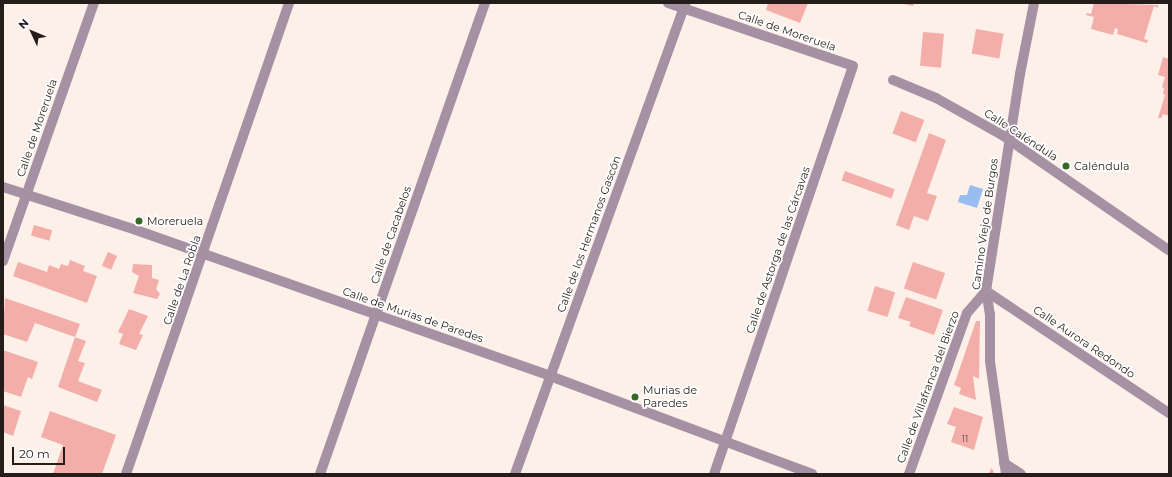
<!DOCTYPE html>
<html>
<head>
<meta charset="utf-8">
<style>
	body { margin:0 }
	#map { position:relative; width:1172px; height:477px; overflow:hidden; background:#fdf0e9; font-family:Montserrat,sans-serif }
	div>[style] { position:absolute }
	.water>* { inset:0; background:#9abdef }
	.building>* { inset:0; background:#f3aeaa; transform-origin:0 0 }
	.minor>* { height:10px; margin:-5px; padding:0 5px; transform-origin:5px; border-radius:5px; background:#a690a3 }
	.dots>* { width:11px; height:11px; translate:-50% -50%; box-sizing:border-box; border:2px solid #fff; border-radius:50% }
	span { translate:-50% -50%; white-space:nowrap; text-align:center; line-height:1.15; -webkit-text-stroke:3.5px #fff; paint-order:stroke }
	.number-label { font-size:9px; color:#58413d }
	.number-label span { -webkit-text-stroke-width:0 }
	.street-label { font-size:11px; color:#251d19 }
	.poi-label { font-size:11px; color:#251d19 }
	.left { translate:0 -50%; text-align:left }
	.frame { position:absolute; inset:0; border:4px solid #251d19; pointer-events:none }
	.north { position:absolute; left:12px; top:12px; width:40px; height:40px; -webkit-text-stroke:3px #fff; paint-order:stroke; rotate:314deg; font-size:11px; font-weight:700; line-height:16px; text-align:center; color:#251d19 }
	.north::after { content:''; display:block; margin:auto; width:14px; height:18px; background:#251d19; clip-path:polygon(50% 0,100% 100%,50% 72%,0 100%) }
	.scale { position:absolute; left:12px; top:447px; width:53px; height:18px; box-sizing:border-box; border:2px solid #251d19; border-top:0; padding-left:5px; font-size:12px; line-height:14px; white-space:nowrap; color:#251d19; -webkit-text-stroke:3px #fff; paint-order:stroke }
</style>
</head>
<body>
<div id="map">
	<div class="water">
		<div style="clip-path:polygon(970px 185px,983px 189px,977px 208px,958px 202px,960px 195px,967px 195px)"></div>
	</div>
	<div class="building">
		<div style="clip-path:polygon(768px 3px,808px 3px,800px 23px,766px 10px)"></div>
		<div style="clip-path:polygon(899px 3px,914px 3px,913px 6px)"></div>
		<div style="clip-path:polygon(1094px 3px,1158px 5px,1158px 8px,1154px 6px,1144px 39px,1148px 40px,1147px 43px,1117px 34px,1118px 29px,1115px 28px,1113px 35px,1091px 29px,1094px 17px,1086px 15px,1087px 13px,1091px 14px)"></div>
		<div style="left:976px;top:29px;width:28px;height:25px;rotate:10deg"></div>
		<div style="left:923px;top:32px;width:21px;height:34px;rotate:5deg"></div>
		<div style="clip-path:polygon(1163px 57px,1169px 59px,1169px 116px,1163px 114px,1161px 118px,1158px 118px,1165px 95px,1163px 94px,1164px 88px,1162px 87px,1165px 77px,1158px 75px)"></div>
		<div style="left:901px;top:111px;width:25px;height:24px;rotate:21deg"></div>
		<div style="clip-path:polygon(929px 133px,946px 140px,927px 193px,937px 196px,928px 221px,914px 216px,909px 230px,896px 225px)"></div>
		<div style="left:845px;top:171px;width:53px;height:10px;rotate:20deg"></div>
		<div style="left:34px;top:225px;width:19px;height:11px;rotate:16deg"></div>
		<div style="left:108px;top:252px;width:10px;height:15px;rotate:24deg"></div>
		<div style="clip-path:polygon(70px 260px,85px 266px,83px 271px,97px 276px,87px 303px,13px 276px,18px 262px,47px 272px,49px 265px,59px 269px,61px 264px,68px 266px)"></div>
		<div style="left:913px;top:262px;width:34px;height:28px;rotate:19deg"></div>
		<div style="clip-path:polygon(133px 264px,152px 265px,152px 278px,159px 280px,156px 289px,160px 294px,157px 299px,133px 293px,139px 276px,132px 272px)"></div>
		<div style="left:875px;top:286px;width:21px;height:26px;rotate:17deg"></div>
		<div style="clip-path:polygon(906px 297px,943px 310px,934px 335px,909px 326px,911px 322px,898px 318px)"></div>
		<div style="clip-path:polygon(5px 298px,80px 324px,75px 337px,35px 323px,27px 342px,3px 334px)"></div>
		<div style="clip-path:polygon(129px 309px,148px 316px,139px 334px,143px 335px,136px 350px,119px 344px,123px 334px,118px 332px)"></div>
		<div style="clip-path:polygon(976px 321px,980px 321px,979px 379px,973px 376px,976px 400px,959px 394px,961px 388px,954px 385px)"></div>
		<div style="clip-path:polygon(75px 337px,86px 341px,78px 361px,85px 363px,78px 381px,102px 390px,97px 402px,58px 387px)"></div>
		<div style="clip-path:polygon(3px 350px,38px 362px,32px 379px,28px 377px,21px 397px,3px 391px)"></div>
		<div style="clip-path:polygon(3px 405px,21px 411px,13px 436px,3px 432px)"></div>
		<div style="clip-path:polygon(954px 407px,983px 417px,974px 450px,951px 442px,956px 427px,947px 424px)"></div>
		<div style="clip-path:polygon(50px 411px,116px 435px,102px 474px,53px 474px,63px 445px,41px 437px)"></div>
		<div style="clip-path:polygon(991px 468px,993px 470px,994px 474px,989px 474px)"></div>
	</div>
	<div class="minor">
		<div style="left:668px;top:3px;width:195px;rotate:18.8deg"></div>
		<div style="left:853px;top:66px;width:431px;rotate:108.8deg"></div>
		<div style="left:893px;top:80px;width:47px;rotate:22.7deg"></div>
		<div style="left:936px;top:98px;width:76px;rotate:29.3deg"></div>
		<div style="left:1002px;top:135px;width:203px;rotate:34.6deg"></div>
		<div style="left:3px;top:187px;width:140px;rotate:17.9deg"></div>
		<div style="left:136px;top:230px;width:439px;rotate:19.4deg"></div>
		<div style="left:550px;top:376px;width:280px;rotate:20.5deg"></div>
		<div style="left:3px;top:261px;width:274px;rotate:-70.6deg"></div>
		<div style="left:986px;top:291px;width:220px;rotate:33.7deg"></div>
		<div style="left:1004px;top:463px;width:20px;rotate:33deg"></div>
		<div style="left:126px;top:474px;width:498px;rotate:-70.9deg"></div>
		<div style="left:320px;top:474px;width:499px;rotate:-70.7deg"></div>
		<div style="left:515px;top:474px;width:500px;rotate:-70.1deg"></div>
		<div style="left:909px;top:474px;width:171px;rotate:-70.2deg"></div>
		<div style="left:967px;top:313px;width:29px;rotate:-49deg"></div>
		<div style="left:1006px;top:474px;width:114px;rotate:-98.1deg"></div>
		<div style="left:990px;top:361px;width:46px;rotate:-90deg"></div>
		<div style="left:990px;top:315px;width:24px;rotate:-99deg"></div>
		<div style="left:986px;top:291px;width:220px;rotate:-81.1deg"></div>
		<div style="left:1020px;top:74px;width:72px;rotate:-78.8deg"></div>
	</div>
	<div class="dots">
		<div style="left:1066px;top:166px;background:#386625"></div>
		<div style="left:139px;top:221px;background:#386625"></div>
		<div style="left:635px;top:397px;background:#386625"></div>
	</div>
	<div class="number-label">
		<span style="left:965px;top:439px">11</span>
	</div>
	<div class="street-label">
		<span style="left:787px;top:31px;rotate:19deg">Calle de Moreruela</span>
		<span style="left:37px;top:128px;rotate:-71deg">Calle de Moreruela</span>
		<span style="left:1021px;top:135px;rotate:33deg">Calle Caléndula</span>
		<span style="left:985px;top:224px;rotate:-82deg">Camino Viejo de Burgos</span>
		<span style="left:589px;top:234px;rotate:-70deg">Calle de los Hermanos Gascón</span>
		<span style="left:391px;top:235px;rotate:-71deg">Calle de Cacabelos</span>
		<span style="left:778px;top:250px;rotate:-71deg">Calle de Astorga de las Cárcavas</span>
		<span style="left:182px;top:280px;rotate:-71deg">Calle de La Robla</span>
		<span style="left:413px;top:315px;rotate:19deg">Calle de Murias de Paredes</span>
		<span style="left:1084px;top:342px;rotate:34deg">Calle Aurora Redondo</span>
		<span style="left:928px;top:387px;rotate:-70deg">Calle de Villafranca del Bierzo</span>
	</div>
	<div class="poi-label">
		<span class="left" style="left:1074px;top:166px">Caléndula</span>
		<span class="left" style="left:147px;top:221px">Moreruela</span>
		<span class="left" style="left:643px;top:397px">Murias de<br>Paredes</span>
	</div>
	<div class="frame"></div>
	<div class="north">N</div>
	<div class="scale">20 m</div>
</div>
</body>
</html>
